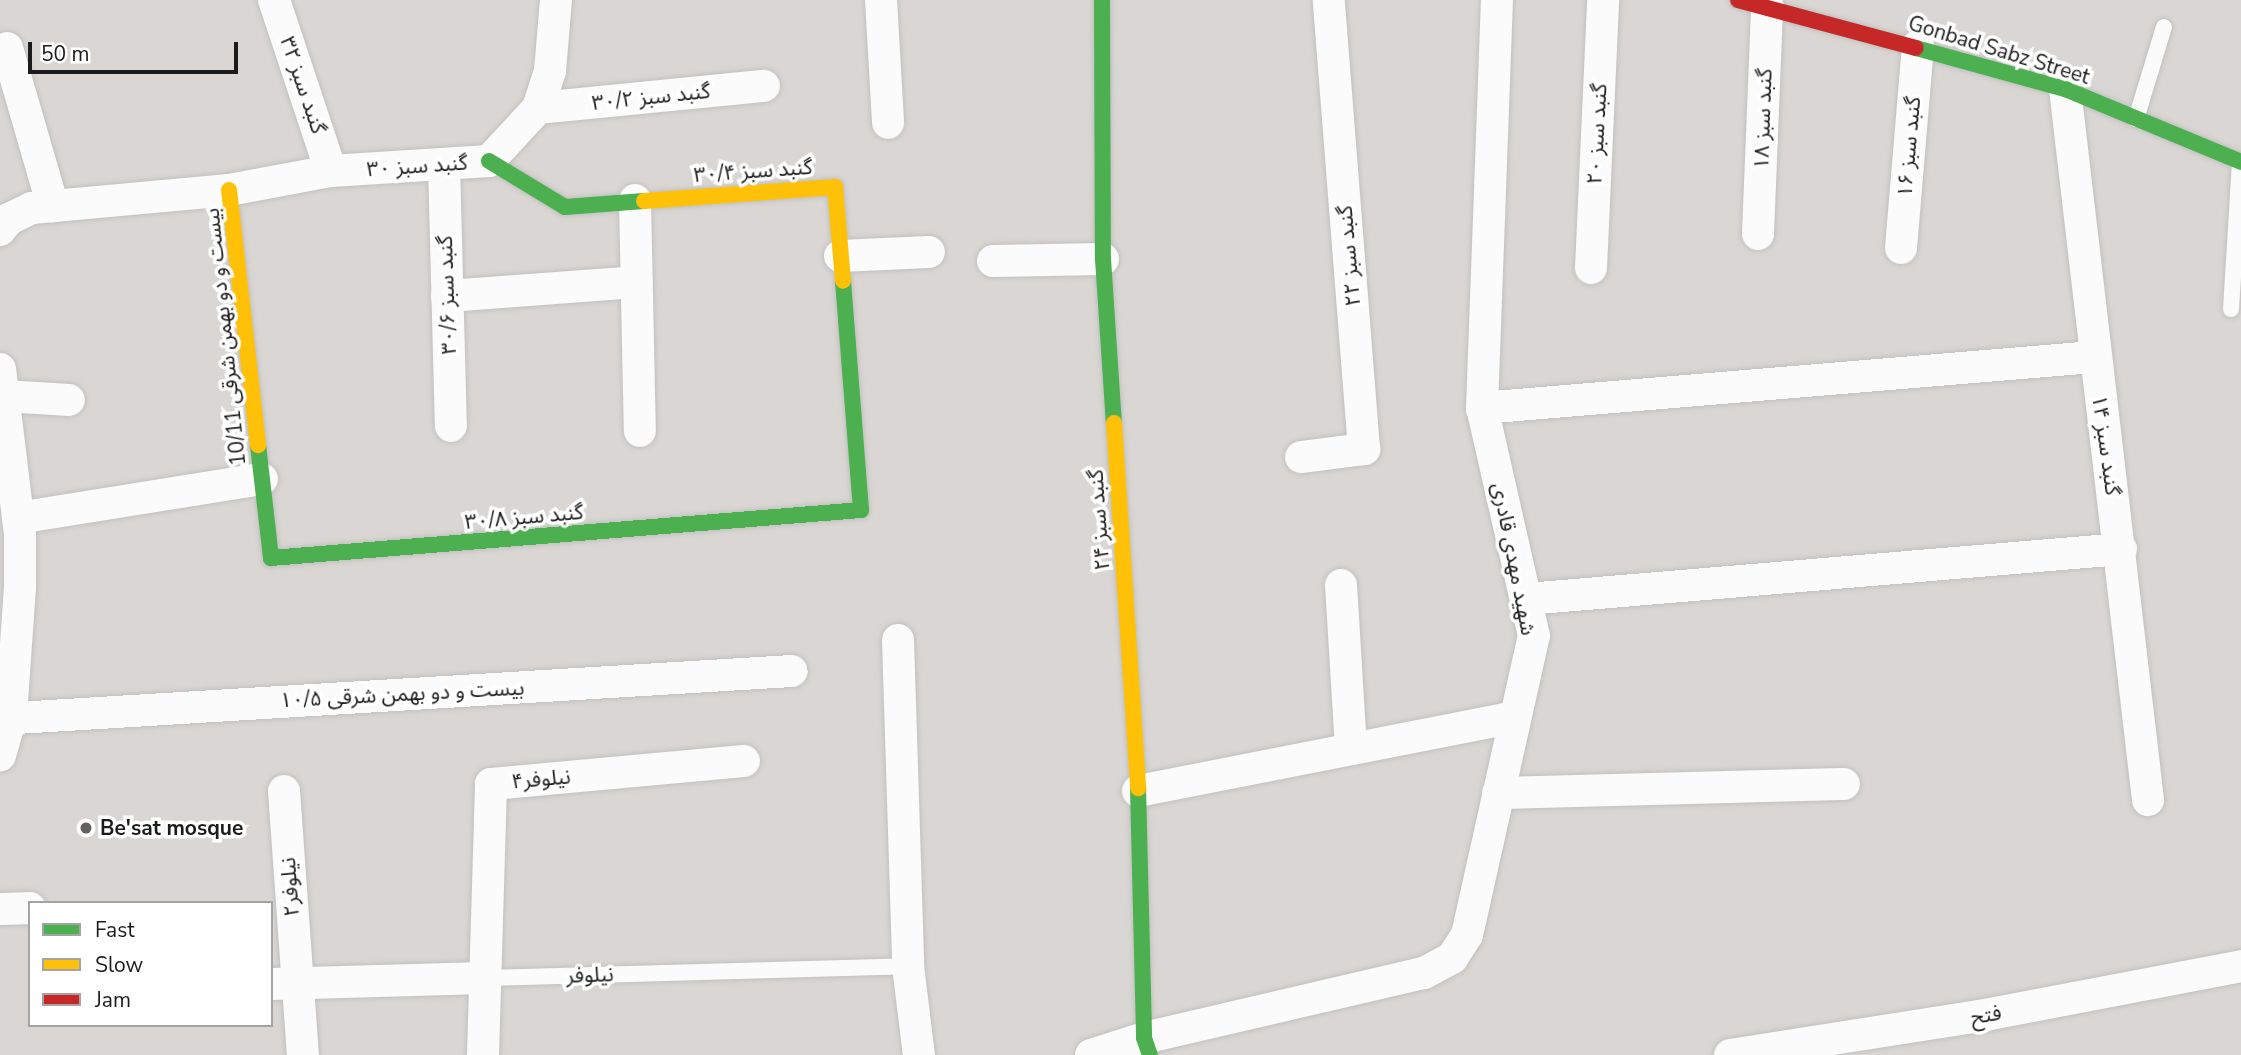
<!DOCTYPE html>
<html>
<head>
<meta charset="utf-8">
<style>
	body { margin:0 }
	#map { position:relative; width:2241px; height:1055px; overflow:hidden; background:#eae7e2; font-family:"Nunito Sans","Noto Sans Arabic",sans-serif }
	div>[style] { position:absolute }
	.residential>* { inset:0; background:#d9d6d4 }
	.roads { filter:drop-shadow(0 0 2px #c2c1bf) drop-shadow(0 0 2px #c2c1bf) }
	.lane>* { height:16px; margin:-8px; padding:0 8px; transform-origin:8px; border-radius:8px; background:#fcfbfb }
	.street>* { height:32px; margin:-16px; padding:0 16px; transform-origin:16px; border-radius:16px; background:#fcfbfb }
	.fast>* { height:16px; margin:-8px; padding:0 8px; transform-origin:8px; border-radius:8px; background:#4caf50 }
	.slow>* { height:16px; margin:-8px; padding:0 8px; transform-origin:8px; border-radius:8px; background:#ffc107 }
	.jam>* { height:16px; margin:-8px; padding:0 8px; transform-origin:8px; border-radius:8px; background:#c62828 }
	.dots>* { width:19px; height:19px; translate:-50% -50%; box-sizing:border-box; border:4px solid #fff; border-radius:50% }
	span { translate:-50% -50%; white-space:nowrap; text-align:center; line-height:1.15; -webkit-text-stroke:7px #fff; paint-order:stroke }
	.street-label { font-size:21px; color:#1b1b1b }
	.poi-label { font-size:21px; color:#1b1b1b; font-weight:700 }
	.left { translate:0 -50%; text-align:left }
	.legend { position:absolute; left:28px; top:901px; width:245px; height:126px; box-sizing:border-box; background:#fff; border:2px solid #a4a4a4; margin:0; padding:9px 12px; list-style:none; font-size:21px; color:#1b1b1b }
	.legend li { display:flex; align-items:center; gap:14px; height:35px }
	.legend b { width:35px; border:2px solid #a4a4a4 }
	.scale { position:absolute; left:28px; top:42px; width:210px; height:32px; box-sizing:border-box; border:4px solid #1b1b1b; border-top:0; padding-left:9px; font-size:21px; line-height:24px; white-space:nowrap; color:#1b1b1b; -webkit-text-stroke:5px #fff; paint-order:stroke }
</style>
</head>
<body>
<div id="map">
	<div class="residential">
		<div style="clip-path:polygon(evenodd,0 0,2241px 0,2241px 1055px,0 1055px,0 0,30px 903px,271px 903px,271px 1025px,30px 1025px,30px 903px)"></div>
	</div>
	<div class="roads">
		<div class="lane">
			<div style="left:2136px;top:119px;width:96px;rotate:-73.1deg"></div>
			<div style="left:2231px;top:309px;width:147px;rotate:-86.5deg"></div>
			<div style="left:486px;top:978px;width:422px;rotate:-1.6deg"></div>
		</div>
		<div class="street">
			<div style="left:274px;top:0;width:180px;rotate:71.6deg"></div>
			<div style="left:881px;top:0;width:123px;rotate:86.7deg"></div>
			<div style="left:7px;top:48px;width:165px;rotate:73.8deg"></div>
			<div style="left:2065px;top:89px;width:716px;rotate:83.34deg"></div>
			<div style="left:538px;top:108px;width:227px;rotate:-5.6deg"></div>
			<div style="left:444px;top:164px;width:262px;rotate:88.5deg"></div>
			<div style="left:635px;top:200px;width:231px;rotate:88.8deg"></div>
			<div style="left:0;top:230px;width:14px;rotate:-51deg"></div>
			<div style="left:9px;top:219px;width:25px;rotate:-26deg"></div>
			<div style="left:32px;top:208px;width:198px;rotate:-5.2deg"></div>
			<div style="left:229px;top:190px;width:104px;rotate:-10.6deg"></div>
			<div style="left:331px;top:171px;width:158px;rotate:-3.6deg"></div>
			<div style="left:489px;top:161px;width:72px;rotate:-47.2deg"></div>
			<div style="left:538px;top:108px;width:39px;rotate:-72deg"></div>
			<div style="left:550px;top:71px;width:71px;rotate:-85.2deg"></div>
			<div style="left:1758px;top:234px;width:229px;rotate:-87.7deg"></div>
			<div style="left:1901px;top:248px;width:203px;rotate:-85.2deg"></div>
			<div style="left:840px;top:256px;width:89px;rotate:-2.6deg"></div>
			<div style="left:993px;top:261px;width:110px;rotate:-1deg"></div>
			<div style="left:1591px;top:268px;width:268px;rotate:-87.4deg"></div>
			<div style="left:447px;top:296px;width:190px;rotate:-4.2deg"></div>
			<div style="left:0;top:369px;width:167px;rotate:83.1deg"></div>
			<div style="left:20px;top:535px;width:52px;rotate:90deg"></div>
			<div style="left:20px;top:587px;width:130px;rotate:94deg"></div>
			<div style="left:11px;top:717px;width:40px;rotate:106deg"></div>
			<div style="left:4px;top:396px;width:65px;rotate:3.5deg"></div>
			<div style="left:1482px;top:408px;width:613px;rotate:-4.77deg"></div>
			<div style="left:1301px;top:457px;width:64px;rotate:-7.2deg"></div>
			<div style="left:1364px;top:449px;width:450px;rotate:-94.5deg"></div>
			<div style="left:18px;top:518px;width:247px;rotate:-9.1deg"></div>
			<div style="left:1341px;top:585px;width:164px;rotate:86.5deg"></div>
			<div style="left:1527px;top:599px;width:596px;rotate:-4.81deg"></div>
			<div style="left:898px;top:640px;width:326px;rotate:88.2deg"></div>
			<div style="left:908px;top:966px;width:90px;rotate:83deg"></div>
			<div style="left:0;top:719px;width:793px;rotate:-3.47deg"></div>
			<div style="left:284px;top:791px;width:265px;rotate:85.9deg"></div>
			<div style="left:1138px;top:791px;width:384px;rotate:-11.1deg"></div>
			<div style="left:1498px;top:793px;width:346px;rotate:-1.5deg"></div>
			<div style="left:0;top:909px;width:30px;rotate:-2deg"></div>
			<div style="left:271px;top:984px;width:215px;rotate:-1.6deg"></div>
			<div style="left:483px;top:1055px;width:271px;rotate:-88.3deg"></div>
			<div style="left:491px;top:784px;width:254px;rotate:-5.2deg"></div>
			<div style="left:1091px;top:1055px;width:56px;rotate:-17.8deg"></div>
			<div style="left:1144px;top:1038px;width:287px;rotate:-13.1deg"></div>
			<div style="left:1424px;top:973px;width:32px;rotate:-28deg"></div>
			<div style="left:1452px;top:958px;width:27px;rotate:-57deg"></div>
			<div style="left:1467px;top:935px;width:306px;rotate:-77.4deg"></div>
			<div style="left:1534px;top:636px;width:234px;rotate:-102.8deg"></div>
			<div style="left:1482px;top:408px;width:408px;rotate:-87.9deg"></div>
			<div style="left:1730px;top:1055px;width:258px;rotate:-8.9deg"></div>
			<div style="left:1985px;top:1015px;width:261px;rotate:-10.8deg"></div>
		</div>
		<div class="fast">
			<div style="left:1102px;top:0;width:259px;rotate:89.8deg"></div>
			<div style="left:1103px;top:259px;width:164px;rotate:86.2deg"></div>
			<div style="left:1916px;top:48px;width:155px;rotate:15.4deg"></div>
			<div style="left:2065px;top:89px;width:191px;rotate:22.5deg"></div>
			<div style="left:489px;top:161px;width:89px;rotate:31.2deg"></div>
			<div style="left:565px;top:207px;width:79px;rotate:-4.3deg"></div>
			<div style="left:258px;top:445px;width:114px;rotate:83.4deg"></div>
			<div style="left:271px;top:558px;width:592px;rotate:-4.65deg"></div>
			<div style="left:861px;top:510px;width:230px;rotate:-94.5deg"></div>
			<div style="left:1138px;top:788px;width:250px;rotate:88.6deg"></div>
			<div style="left:1144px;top:1038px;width:18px;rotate:71deg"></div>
		</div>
		<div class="slow">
			<div style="left:229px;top:190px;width:257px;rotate:83.5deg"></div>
			<div style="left:644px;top:201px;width:192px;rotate:-4.2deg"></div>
			<div style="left:835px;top:187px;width:94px;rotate:85.1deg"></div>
			<div style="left:1114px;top:423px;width:366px;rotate:86.2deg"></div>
		</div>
		<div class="jam">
			<div style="left:1738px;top:0;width:184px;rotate:15.1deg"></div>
		</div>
	</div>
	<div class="dots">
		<div style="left:86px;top:828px;background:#636261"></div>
	</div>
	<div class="street-label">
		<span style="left:1999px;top:50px;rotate:17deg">Gonbad Sabz Street</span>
		<span style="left:303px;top:85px;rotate:71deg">گنبد سبز ۳۲</span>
		<span style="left:651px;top:97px;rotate:-6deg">گنبد سبز ۳۰/۲</span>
		<span style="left:1763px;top:119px;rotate:-88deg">گنبد سبز ۱۸</span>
		<span style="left:1597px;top:134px;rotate:-87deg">گنبد سبز ۲۰</span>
		<span style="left:1909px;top:147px;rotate:-85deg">گنبد سبز ۱۶</span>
		<span style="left:417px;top:166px;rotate:-4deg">گنبد سبز ۳۰</span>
		<span style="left:753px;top:171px;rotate:-4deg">گنبد سبز ۳۰/۴</span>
		<span style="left:1349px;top:256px;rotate:-95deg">گنبد سبز ۲۲</span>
		<span style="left:447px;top:295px;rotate:-92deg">گنبد سبز ۳۰/۶</span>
		<span style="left:225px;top:337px;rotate:-96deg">بیست و دو بهمن شرقی 10/11</span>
		<span style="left:2106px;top:445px;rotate:82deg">گنبد سبز ۱۴</span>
		<span style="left:524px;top:517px;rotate:-5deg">گنبد سبز ۳۰/۸</span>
		<span style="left:1099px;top:520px;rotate:-94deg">گنبد سبز ۲۴</span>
		<span style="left:1514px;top:559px;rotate:79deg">شهید مهدی قادری</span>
		<span style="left:402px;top:694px;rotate:-3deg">بیست و دو بهمن شرقی ۱۰/۵</span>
		<span style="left:541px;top:779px;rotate:-5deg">نیلوفر۴</span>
		<span style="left:290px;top:887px;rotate:-94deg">نیلوفر۲</span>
		<span style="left:590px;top:975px;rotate:-2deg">نیلوفر</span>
		<span style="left:1986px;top:1015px;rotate:-10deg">فتح</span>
	</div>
	<div class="poi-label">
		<span class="left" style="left:100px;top:828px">Be'sat mosque</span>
	</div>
	<ul class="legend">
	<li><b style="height:9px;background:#4caf50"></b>Fast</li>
	<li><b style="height:9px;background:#ffc107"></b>Slow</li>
	<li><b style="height:9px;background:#c62828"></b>Jam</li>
	</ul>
	<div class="scale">50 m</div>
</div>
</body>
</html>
